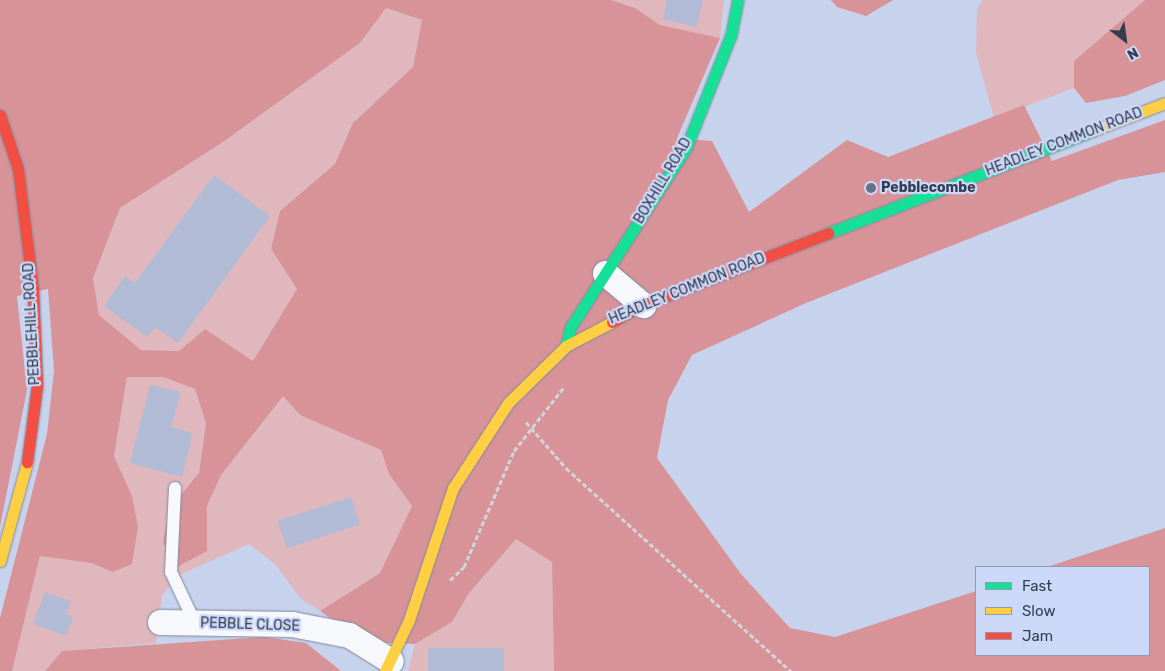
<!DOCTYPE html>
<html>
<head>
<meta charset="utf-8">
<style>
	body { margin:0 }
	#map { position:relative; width:1165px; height:671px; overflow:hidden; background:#c7d2ed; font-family:Rubik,sans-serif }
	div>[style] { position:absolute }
	.green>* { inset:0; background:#dfb7bd }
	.forest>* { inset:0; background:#d89398 }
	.building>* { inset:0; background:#b2bbd5; transform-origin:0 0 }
	.path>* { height:3px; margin-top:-1.5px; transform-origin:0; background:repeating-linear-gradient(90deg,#d0d4db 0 5px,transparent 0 7.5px) }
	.roads { filter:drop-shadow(0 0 1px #828a9e) drop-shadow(0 0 1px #828a9e) }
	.lane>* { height:12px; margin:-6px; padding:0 6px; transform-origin:6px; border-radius:6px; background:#f7f8fc }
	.street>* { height:25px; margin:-12.5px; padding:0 12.5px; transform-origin:12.5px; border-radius:12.5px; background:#f7f8fc }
	.fast>* { height:11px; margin:-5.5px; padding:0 5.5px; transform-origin:5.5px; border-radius:5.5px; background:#16e098 }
	.slow>* { height:11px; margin:-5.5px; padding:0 5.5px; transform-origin:5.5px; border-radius:5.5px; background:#ffcf43 }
	.jam>* { height:11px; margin:-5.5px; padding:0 5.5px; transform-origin:5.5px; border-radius:5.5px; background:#f24e42 }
	.dots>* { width:14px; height:14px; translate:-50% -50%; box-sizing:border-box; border:2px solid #ccd8f7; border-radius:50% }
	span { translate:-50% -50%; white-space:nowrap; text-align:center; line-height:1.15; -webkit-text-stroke:4.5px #ccd8f7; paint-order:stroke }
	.street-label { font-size:14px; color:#343c51 }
	.poi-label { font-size:14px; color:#343c51; font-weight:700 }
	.left { translate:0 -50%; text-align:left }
	.legend { position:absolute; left:975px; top:566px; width:175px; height:90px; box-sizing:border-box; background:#ccd8f7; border:1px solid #8f9ab5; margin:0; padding:6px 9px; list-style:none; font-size:15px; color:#343c51 }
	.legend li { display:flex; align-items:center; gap:10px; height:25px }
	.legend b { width:25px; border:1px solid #8f9ab5 }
	.north { position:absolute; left:1100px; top:15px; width:50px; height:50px; -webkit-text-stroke:4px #ccd8f7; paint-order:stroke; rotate:150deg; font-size:14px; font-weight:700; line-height:20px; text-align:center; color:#343c51 }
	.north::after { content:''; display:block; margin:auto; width:18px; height:22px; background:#343c51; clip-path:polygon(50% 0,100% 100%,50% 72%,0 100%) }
</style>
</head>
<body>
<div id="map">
	<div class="green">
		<div style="clip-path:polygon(611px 0,724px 0,720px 38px,660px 25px,635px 8px)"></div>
		<div style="clip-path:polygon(983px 0,1145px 0,1074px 61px,1074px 88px,994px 118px,976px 53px,977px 9px)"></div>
		<div style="clip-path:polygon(386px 8px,422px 20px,413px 67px,353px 123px,335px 164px,280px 211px,271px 249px,297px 289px,253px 361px,205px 329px,179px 351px,141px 350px,99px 315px,93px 278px,120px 208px,223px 142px,360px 43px)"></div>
		<div style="clip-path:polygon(127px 377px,163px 377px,195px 389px,206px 424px,199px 473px,170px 508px,207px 551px,207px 506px,221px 475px,283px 395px,301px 415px,381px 450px,389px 474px,412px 506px,380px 573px,320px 611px,300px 598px,276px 565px,249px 544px,179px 575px,162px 595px,156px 643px,62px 651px,45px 671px,12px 671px,40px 556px,91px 563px,113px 572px,132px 496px,114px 456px)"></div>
		<div style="clip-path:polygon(516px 538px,552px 562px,554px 671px,408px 671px,415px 644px,452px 622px,469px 593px)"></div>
	</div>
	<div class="forest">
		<div style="clip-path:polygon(evenodd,0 0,611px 0,635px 8px,660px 25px,720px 38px,677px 138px,712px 141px,749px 212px,847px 140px,888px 157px,1024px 105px,1052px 161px,1165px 120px,1165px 172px,1118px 180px,806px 303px,692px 355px,668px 400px,657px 458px,741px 574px,790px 628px,835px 637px,976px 591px,976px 655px,1149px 655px,1149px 567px,1047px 567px,1165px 528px,1165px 671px,554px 671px,552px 562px,516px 539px,469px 593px,452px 622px,415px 644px,364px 642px,320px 611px,380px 573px,412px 506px,389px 474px,381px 450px,300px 415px,283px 396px,221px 475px,207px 506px,207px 551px,173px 569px,163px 541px,170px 508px,199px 473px,206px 424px,195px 389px,163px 377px,127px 377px,114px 456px,132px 496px,138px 527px,132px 564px,113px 572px,91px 563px,40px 556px,12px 671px,0 671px,0 618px,47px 434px,54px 371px,48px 289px,17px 296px,27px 390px,0 527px,0 0,386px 8px,422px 20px,413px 67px,353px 123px,335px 164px,280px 211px,271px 249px,297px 289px,253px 361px,205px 329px,179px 351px,141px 350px,99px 315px,93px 278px,120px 208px,223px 142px,360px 43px,386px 8px)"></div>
		<div style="clip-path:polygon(831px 0,893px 0,866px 16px,837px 7px)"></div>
		<div style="clip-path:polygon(1145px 0,1165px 0,1165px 80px,1125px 96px,1086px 103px,1074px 88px,1074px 61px)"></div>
		<div style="clip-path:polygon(265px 637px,306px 643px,341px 671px,45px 671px,62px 651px)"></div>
	</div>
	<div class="building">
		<div style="clip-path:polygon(667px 0,703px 0,697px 27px,663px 19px)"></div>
		<div style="clip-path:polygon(214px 175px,270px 216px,178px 343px,155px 327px,147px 337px,104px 306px,125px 276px,135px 283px)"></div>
		<div style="clip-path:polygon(150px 385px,181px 392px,171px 427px,193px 433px,182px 477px,130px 463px)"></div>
		<div style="left:351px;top:497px;width:29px;height:77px;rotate:72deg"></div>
		<div style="clip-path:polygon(45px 592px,71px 601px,66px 614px,73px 616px,66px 636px,33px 624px)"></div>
		<div style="left:504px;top:648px;width:23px;height:76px;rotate:90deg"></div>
	</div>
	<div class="path">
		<div style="left:526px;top:422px;width:61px;rotate:49deg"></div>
		<div style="left:566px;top:468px;width:303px;rotate:42.1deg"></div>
		<div style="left:450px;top:580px;width:19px;rotate:-43deg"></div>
		<div style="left:464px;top:567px;width:126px;rotate:-66.7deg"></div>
		<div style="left:514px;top:451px;width:81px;rotate:-52deg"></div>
	</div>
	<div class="roads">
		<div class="lane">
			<div style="left:175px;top:488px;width:84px;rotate:92.7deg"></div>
			<div style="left:171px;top:572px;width:56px;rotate:64.8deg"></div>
		</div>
		<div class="street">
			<div style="left:605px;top:273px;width:50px;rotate:40.1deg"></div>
			<div style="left:160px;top:622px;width:132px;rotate:0.9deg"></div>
			<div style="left:292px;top:624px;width:58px;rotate:10.9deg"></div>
			<div style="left:349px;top:635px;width:49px;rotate:31.8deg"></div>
		</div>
		<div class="fast">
			<div style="left:829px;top:233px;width:282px;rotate:-21.2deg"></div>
			<div style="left:566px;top:346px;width:18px;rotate:-77deg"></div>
			<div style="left:570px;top:328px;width:214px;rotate:-57.2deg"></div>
			<div style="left:686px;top:148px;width:122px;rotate:-68.3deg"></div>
			<div style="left:731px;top:35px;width:36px;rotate:-79deg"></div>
		</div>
		<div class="slow">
			<div style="left:1092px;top:131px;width:78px;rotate:-21deg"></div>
			<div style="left:0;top:561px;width:103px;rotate:-74.7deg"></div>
			<div style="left:385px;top:671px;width:56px;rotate:-64.8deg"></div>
			<div style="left:409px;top:620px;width:139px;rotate:-71.6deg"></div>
			<div style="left:453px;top:488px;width:101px;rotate:-57.1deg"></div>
			<div style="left:508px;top:403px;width:81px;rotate:-44.5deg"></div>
			<div style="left:566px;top:346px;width:52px;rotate:-27.6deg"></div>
		</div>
		<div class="jam">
			<div style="left:0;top:115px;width:57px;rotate:71.6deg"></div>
			<div style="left:18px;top:169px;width:122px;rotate:82.9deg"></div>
			<div style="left:33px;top:290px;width:96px;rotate:87.6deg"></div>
			<div style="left:37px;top:386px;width:77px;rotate:97.5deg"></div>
			<div style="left:612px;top:322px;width:35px;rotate:-29deg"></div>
			<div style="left:643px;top:305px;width:199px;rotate:-21.2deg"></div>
		</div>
	</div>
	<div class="dots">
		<div style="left:871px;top:188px;background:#677088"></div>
	</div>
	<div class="street-label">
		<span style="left:1064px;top:142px;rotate:-21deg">HEADLEY COMMON ROAD</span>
		<span style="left:663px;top:181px;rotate:-59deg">BOXHILL ROAD</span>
		<span style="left:687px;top:289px;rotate:-22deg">HEADLEY COMMON ROAD</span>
		<span style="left:32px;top:324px;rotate:-93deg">PEBBLEHILL ROAD</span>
		<span style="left:250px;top:625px;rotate:2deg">PEBBLE CLOSE</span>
	</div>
	<div class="poi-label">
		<span class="left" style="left:881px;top:188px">Pebblecombe</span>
	</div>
	<ul class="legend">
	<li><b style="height:6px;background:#16e098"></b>Fast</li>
	<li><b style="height:6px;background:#ffcf43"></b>Slow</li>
	<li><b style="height:6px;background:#f24e42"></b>Jam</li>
	</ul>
	<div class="north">N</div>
</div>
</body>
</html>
